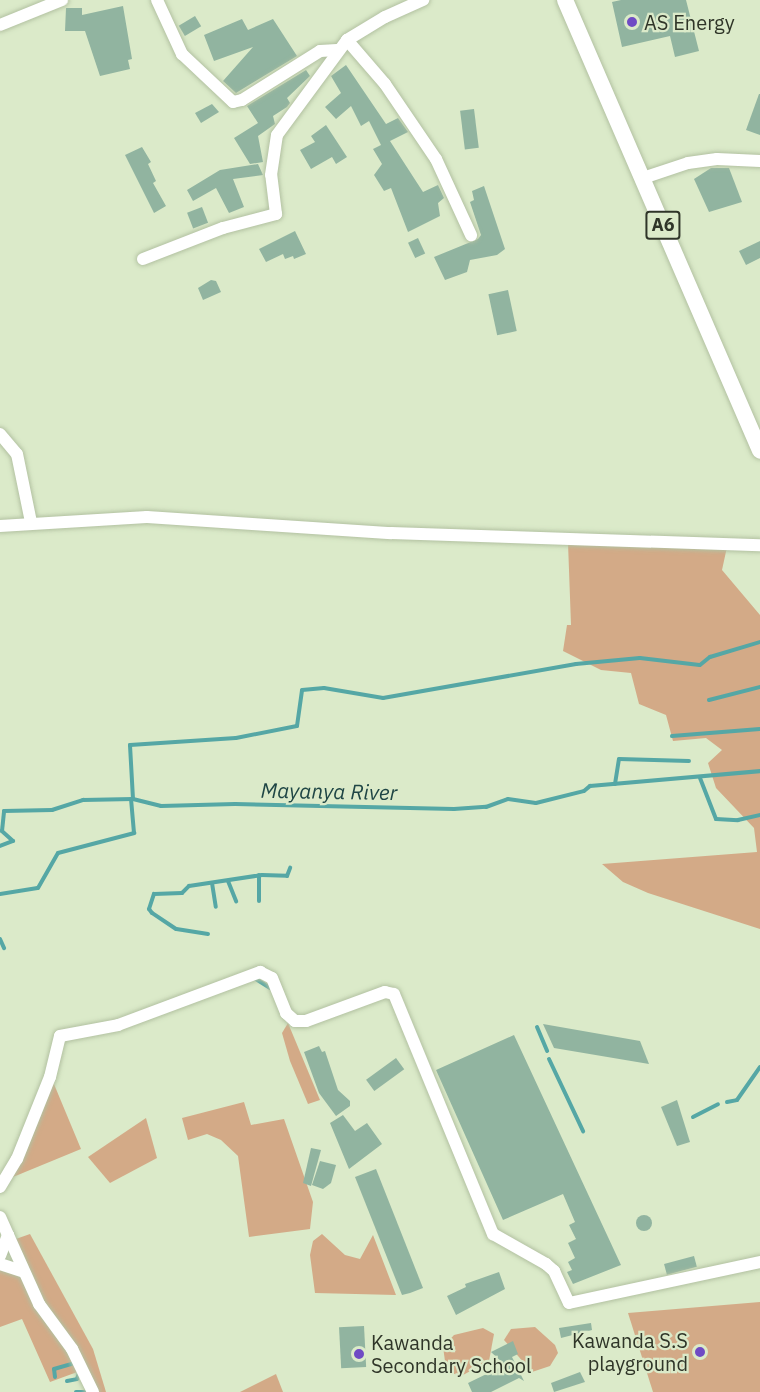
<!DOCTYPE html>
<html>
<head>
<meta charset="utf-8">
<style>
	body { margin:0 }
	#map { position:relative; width:760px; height:1392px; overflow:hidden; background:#dbeac9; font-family:"IBM Plex Sans",sans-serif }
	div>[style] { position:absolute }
	.green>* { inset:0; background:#d3aa87 }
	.stream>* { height:4px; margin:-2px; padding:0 2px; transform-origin:2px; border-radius:2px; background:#55a7a5 }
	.building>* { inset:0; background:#91b4a0; transform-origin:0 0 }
	.round { border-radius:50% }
	.roads { filter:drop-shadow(0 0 2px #b2c1a1) drop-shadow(0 0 2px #b2c1a1) }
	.minor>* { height:12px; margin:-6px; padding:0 6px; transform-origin:6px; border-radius:6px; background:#fff }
	.major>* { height:16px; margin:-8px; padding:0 8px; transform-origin:8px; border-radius:8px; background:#fff }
	.dots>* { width:16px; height:16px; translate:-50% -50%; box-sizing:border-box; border:3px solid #dbeac9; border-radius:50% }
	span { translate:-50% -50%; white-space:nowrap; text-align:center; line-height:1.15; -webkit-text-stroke:4.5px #dbeac9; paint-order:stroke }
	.shield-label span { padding:2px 4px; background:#dbeac9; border:2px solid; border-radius:4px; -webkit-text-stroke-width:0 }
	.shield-label { font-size:18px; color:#2f3528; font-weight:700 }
	.poi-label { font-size:20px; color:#2f3528 }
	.left { translate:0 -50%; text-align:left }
	.right { translate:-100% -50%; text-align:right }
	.water-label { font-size:21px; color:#1f4645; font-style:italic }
</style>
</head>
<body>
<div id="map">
	<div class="green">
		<div style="clip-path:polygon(568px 543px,727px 547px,722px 570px,760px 615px,760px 929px,648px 893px,623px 882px,602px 864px,757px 852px,754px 828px,716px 788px,708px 763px,722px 750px,706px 738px,673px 741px,666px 715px,639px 704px,631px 673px,601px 670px,563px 651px,567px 625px,571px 625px)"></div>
		<div style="clip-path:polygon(288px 1023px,320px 1100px,308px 1104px,290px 1061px,282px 1033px)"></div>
		<div style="clip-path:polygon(51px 1077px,81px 1149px,13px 1177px)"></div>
		<div style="clip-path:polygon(244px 1102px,251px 1125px,284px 1119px,313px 1202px,310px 1229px,249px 1237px,238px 1156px,221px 1140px,207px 1134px,188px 1140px,182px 1118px)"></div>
		<div style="clip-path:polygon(146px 1118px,157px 1158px,110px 1183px,88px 1157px)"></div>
		<div style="clip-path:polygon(30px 1234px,93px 1349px,106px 1392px,97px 1392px,42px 1302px,13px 1240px)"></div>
		<div style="clip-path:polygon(322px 1234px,345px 1255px,360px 1259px,373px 1235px,396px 1295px,315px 1293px,310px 1255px,313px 1241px)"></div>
		<div style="clip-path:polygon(0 1266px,20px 1272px,80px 1371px,50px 1382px,22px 1319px,0 1327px)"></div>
		<div style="clip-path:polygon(760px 1302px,760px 1392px,653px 1392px,628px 1313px)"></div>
		<div style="clip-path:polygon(535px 1327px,555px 1345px,558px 1353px,550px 1366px,532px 1372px,504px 1340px,511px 1329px)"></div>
		<div style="clip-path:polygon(483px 1328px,494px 1334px,489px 1361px,463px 1375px,454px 1374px,446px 1368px,443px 1347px,454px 1335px)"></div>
		<div style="clip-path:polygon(276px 1374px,283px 1392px,240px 1392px)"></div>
	</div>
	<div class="stream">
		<div style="left:709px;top:700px;width:53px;rotate:-14.3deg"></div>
		<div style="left:672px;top:736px;width:88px;rotate:-4.5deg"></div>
		<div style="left:700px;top:778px;width:44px;rotate:68.7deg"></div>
		<div style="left:716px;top:819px;width:22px;rotate:3deg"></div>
		<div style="left:738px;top:820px;width:23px;rotate:-13deg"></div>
		<div style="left:615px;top:784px;width:25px;rotate:-81deg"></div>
		<div style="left:619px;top:759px;width:70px;rotate:1.6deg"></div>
		<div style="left:133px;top:799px;width:54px;rotate:-93.2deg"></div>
		<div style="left:130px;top:745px;width:106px;rotate:-3.8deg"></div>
		<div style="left:236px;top:738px;width:62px;rotate:-11.1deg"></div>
		<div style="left:297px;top:726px;width:36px;rotate:-82deg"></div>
		<div style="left:302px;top:690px;width:22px;rotate:-5deg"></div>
		<div style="left:324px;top:688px;width:60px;rotate:9.6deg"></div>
		<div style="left:383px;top:698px;width:196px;rotate:-10deg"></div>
		<div style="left:576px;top:664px;width:64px;rotate:-5.4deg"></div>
		<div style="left:640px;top:658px;width:60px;rotate:6.7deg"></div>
		<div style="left:700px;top:665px;width:13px;rotate:-39deg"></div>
		<div style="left:710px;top:657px;width:52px;rotate:-16.7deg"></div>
		<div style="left:0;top:846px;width:14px;rotate:-21deg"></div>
		<div style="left:13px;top:841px;width:15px;rotate:-138deg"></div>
		<div style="left:2px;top:831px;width:20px;rotate:-84deg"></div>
		<div style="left:4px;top:811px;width:48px;rotate:-1.2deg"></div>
		<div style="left:52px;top:810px;width:33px;rotate:-18deg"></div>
		<div style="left:83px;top:800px;width:50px;rotate:-1.1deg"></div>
		<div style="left:133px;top:799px;width:29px;rotate:14deg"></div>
		<div style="left:161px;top:806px;width:74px;rotate:-1.5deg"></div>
		<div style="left:235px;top:804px;width:219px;rotate:1.3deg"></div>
		<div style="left:454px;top:809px;width:32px;rotate:-4deg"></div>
		<div style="left:486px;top:807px;width:23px;rotate:-20deg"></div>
		<div style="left:508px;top:799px;width:28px;rotate:8deg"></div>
		<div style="left:536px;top:803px;width:49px;rotate:-14deg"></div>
		<div style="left:584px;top:791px;width:8px;rotate:-40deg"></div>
		<div style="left:590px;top:786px;width:171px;rotate:-5deg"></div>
		<div style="left:259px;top:875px;width:26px;rotate:90deg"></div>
		<div style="left:228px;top:881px;width:22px;rotate:68deg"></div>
		<div style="left:212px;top:883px;width:24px;rotate:81deg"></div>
		<div style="left:0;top:894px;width:38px;rotate:-9deg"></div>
		<div style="left:38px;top:888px;width:40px;rotate:-60.3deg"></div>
		<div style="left:58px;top:853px;width:79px;rotate:-14.7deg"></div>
		<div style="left:134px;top:833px;width:34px;rotate:-95deg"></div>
		<div style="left:208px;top:934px;width:32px;rotate:-171deg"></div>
		<div style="left:176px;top:929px;width:29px;rotate:-146deg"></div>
		<div style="left:152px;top:913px;width:5px;rotate:-127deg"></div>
		<div style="left:149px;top:909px;width:16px;rotate:-72deg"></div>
		<div style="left:154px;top:894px;width:28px;rotate:-2deg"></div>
		<div style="left:182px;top:893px;width:10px;rotate:-45deg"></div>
		<div style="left:189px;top:886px;width:74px;rotate:-8.6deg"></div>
		<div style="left:262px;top:875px;width:25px;rotate:2deg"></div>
		<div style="left:287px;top:876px;width:9px;rotate:-69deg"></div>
		<div style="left:0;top:939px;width:10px;rotate:66deg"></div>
		<div style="left:254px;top:978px;width:19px;rotate:32deg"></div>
		<div style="left:537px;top:1027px;width:26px;rotate:67deg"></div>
		<div style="left:549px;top:1059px;width:80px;rotate:64.7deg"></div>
		<div style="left:727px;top:1102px;width:10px;rotate:-11deg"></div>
		<div style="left:737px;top:1100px;width:40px;rotate:-55.1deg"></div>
		<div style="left:693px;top:1117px;width:28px;rotate:-27deg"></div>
		<div style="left:55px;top:1377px;width:8px;rotate:-97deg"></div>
		<div style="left:54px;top:1369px;width:22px;rotate:-16deg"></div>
		<div style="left:67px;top:1381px;width:10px;rotate:-11deg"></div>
		<div style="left:77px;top:1379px;width:6px;rotate:-72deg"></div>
		<div style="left:76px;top:1392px;width:11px"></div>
	</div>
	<div class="building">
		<div style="clip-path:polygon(621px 0,686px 0,699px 51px,675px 57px,670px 36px,622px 47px,612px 2px)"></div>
		<div style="clip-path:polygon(123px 6px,132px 59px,128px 60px,130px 69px,100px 76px,85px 31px,65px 31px,66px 8px,82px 8px,82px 15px)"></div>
		<div style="left:195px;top:16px;width:12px;height:19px;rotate:59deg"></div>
		<div style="clip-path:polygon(242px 19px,248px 30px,273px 19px,297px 56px,236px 93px,223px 81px,253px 47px,214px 61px,204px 35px)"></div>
		<div style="clip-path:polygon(346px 65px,386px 124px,398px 118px,408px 132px,390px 141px,423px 192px,438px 185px,444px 198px,438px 203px,440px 216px,408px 232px,391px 188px,384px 191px,374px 175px,382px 164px,373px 149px,381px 145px,369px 121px,361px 126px,351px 106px,336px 119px,325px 107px,341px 93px,331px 76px)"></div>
		<div style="clip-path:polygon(306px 70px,310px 76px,287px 98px,290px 103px,287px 107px,273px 116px,275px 124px,258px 136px,263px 162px,250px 164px,234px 138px,258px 123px,247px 106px)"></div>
		<div style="clip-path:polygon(759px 94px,760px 94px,760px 135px,746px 130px)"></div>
		<div style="clip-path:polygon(212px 104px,219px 112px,201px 123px,195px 113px)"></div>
		<div style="left:474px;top:109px;width:39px;height:14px;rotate:83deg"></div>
		<div style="clip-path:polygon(326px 125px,347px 157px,336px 164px,332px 157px,311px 169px,300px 150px,315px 142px,311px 136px)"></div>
		<div style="clip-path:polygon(142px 147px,151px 162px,148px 164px,156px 181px,153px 183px,166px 206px,154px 213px,125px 155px)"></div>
		<div style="clip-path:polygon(258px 164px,263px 175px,233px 179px,244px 207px,229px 213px,216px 188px,193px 201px,187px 190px,220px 170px)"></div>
		<div style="clip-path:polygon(711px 168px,729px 168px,742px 202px,709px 212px,694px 179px)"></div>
		<div style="clip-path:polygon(484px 186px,505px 249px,497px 255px,470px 260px,467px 272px,445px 280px,434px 257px,478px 239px,481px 235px,470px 202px,474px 200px,472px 191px)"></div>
		<div style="left:202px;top:207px;width:17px;height:16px;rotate:69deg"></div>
		<div style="clip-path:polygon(295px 231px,306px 254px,294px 259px,293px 256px,285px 259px,283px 254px,266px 262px,259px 249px)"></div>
		<div style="left:418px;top:238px;width:17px;height:11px;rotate:65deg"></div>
		<div style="clip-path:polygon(760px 241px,760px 258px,746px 265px,739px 251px)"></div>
		<div style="clip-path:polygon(211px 280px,216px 281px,221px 292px,203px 300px,198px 288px)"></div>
		<div style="left:508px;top:290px;width:42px;height:20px;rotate:78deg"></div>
		<div style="clip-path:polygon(543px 1024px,640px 1041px,649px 1064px,554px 1048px)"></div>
		<div style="clip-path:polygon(514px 1035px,621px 1265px,573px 1284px,567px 1272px,572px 1270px,568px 1262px,575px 1258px,568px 1243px,576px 1239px,569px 1225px,575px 1222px,563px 1194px,503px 1220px,436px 1070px)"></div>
		<div style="clip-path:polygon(319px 1046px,322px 1052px,325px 1051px,338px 1090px,350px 1101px,350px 1106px,336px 1116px,319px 1093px,304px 1052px)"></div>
		<div style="left:396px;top:1058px;width:14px;height:37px;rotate:54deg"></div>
		<div style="clip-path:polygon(677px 1100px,690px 1142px,677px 1146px,661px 1107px)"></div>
		<div style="clip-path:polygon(343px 1115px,355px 1131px,367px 1123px,382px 1144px,349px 1169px,330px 1123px)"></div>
		<div style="clip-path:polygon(311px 1148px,321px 1150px,311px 1186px,303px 1183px)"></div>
		<div style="clip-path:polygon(320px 1161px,336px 1165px,331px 1183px,323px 1189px,312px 1185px)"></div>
		<div style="clip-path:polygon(376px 1169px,423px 1288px,410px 1293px,402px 1295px,355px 1177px)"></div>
		<div class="round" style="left:636px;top:1215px;width:16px;height:16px"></div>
		<div style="left:694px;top:1256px;width:11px;height:31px;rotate:75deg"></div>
		<div style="clip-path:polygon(499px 1272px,505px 1289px,456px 1315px,447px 1296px,466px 1287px,465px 1284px)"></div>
		<div style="clip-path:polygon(591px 1323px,592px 1330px,561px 1338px,559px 1328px)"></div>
		<div style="left:364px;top:1326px;width:41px;height:25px;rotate:87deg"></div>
		<div style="clip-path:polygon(513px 1341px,518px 1354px,512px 1357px,524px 1381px,519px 1378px,491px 1392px,472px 1392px,468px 1383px,505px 1365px,491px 1352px)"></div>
		<div style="clip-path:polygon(580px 1372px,585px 1382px,554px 1392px,551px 1383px)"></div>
	</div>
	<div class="roads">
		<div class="minor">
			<div style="left:157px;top:0;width:60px;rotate:65.2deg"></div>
			<div style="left:182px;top:54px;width:70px;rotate:43.3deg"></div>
			<div style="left:233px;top:102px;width:9px;rotate:-13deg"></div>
			<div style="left:242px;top:100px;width:92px;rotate:-32.1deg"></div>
			<div style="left:320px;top:51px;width:17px;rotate:-3deg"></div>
			<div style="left:0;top:25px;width:67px;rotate:-22deg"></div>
			<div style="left:347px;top:40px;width:58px;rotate:49.2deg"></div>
			<div style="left:385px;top:84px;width:91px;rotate:55.8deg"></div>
			<div style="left:436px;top:159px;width:84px;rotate:65.3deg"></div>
			<div style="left:643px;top:178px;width:47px;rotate:-18.4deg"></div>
			<div style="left:688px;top:163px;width:29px;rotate:-8deg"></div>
			<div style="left:717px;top:159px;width:43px;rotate:2.7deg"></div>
			<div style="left:143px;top:259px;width:86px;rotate:-21.2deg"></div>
			<div style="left:223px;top:228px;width:55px;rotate:-14.8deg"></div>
			<div style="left:276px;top:214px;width:39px;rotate:-97deg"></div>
			<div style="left:271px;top:175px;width:40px;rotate:-81.5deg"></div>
			<div style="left:277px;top:135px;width:118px;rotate:-53.6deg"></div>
			<div style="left:347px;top:40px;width:44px;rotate:-31.2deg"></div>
			<div style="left:385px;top:17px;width:42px;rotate:-24.1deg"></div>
			<div style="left:0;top:434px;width:26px;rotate:50deg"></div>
			<div style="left:17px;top:454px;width:69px;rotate:78.4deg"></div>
			<div style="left:0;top:526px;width:147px;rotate:-3.5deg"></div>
			<div style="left:147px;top:517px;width:245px;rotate:3.8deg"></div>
			<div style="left:391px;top:533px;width:369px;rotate:1.9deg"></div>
			<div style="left:0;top:1187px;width:33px;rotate:-59deg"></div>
			<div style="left:17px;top:1159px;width:88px;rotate:-68.1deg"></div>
			<div style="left:50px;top:1077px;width:42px;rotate:-76.3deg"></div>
			<div style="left:60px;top:1036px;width:59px;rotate:-10.7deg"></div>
			<div style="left:118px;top:1025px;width:152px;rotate:-20.5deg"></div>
			<div style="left:260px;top:972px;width:13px;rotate:27deg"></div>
			<div style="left:272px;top:978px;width:38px;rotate:68deg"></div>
			<div style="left:286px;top:1013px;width:12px;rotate:42deg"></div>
			<div style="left:295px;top:1021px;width:11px"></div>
			<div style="left:306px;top:1021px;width:84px;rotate:-20.2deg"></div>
			<div style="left:385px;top:992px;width:9px;rotate:13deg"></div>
			<div style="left:394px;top:994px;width:260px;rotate:67.6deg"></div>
			<div style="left:493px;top:1234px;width:61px;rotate:29.5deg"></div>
			<div style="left:546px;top:1264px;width:11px;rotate:41deg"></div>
			<div style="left:554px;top:1271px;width:35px;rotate:65deg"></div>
			<div style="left:569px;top:1303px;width:195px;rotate:-12.1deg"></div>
			<div style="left:0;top:1217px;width:20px;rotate:66deg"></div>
			<div style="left:8px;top:1235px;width:22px;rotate:111deg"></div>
			<div style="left:8px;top:1235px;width:76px;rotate:65.8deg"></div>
			<div style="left:39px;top:1304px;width:56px;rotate:53.7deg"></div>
			<div style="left:72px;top:1349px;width:48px;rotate:64deg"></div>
			<div style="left:0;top:1264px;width:25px;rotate:18deg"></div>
		</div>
		<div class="major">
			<div style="left:565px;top:0;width:491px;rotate:66.6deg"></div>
		</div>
	</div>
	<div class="dots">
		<div style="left:632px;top:22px;background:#6f4bc4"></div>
		<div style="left:700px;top:1352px;background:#6f4bc4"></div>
		<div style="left:359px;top:1354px;background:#6f4bc4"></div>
	</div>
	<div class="shield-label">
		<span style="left:663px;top:225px">A6</span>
	</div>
	<div class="poi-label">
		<span class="left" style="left:644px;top:22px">AS Energy</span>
		<span class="right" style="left:688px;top:1352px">Kawanda S.S<br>playground</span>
		<span class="left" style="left:371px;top:1354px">Kawanda<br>Secondary School</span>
	</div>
	<div class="water-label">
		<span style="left:329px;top:791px;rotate:1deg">Mayanya River</span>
	</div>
</div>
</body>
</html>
